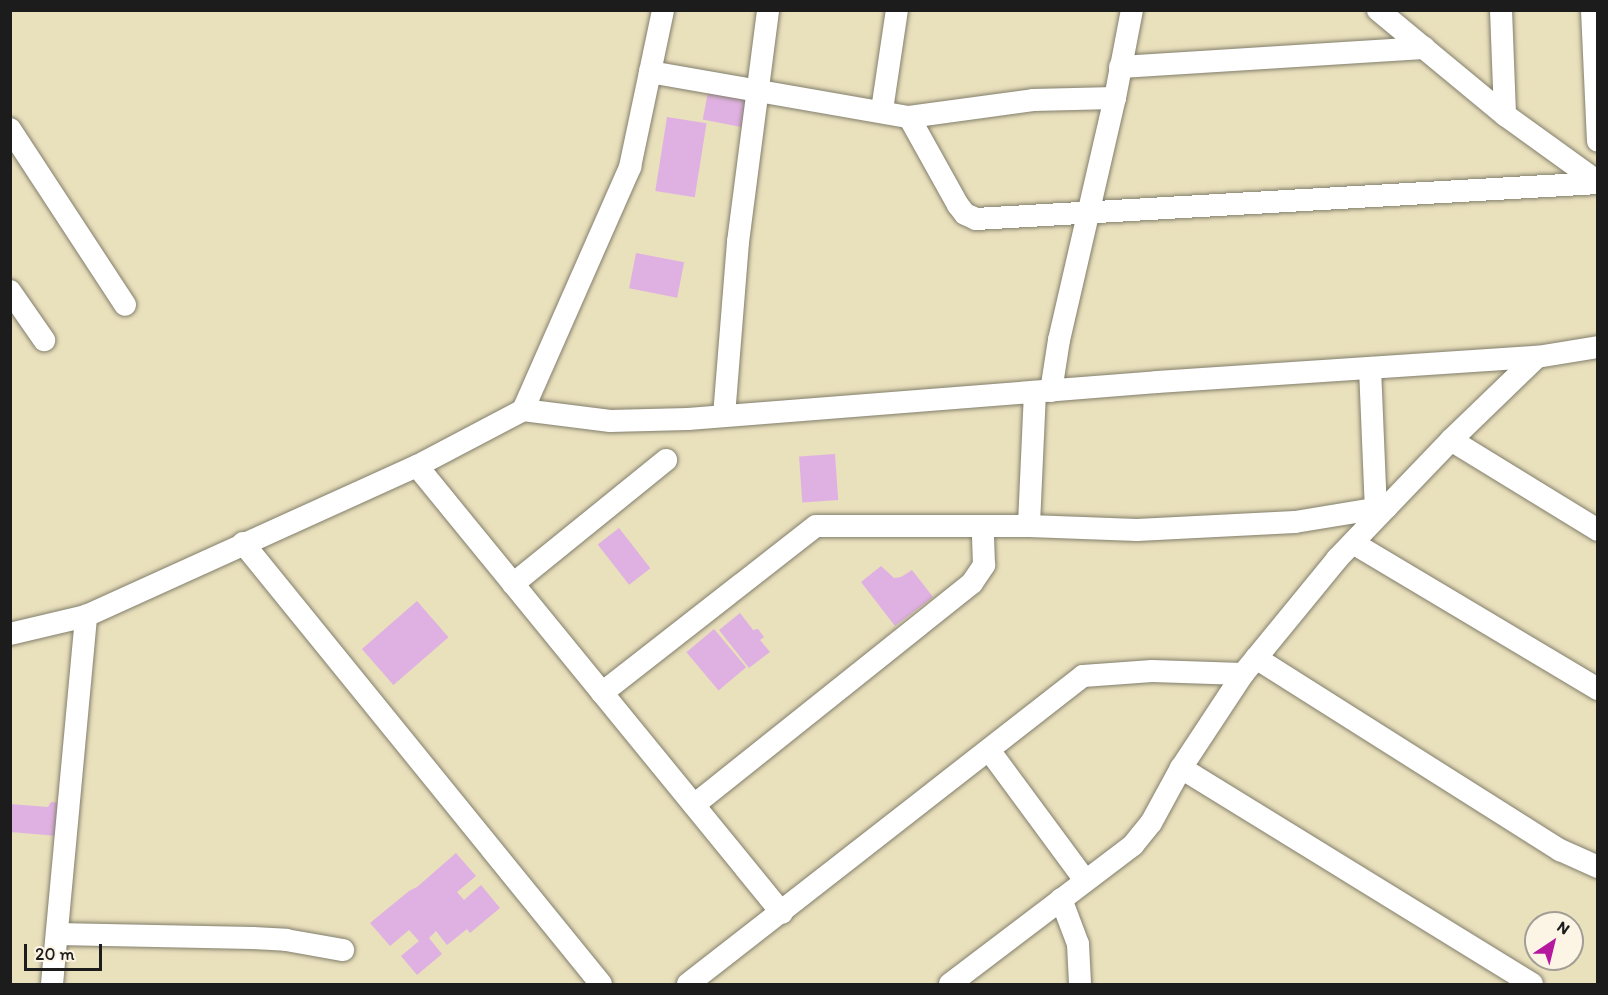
<!DOCTYPE html>
<html>
<head>
<meta charset="utf-8">
<style>
	body { margin:0 }
	#map { position:relative; width:1608px; height:995px; overflow:hidden; background:#e9e0bc; font-family:Itim,sans-serif }
	div>[style] { position:absolute }
	.building>* { inset:0; background:#dfb1e2; transform-origin:0 0 }
	.roads { filter:drop-shadow(0 0 2px #827e6c) drop-shadow(0 0 2px #827e6c) }
	.street>* { height:22px; margin:-11px; padding:0 11px; transform-origin:11px; border-radius:11px; background:#fff }
	span { translate:-50% -50%; white-space:nowrap; text-align:center; line-height:1.15; -webkit-text-stroke:4.5px #fcf5e5; paint-order:stroke }
	.frame { position:absolute; inset:0; border:12px solid #1c1c1c; pointer-events:none }
	.north { position:absolute; left:1524px; top:911px; width:60px; height:60px; box-sizing:border-box; background:#fcf5e5; border:2px solid #a29e95; border-radius:50%; rotate:35deg; font-size:16px; font-weight:700; line-height:24px; text-align:center; color:#1c1c1c }
	.north::after { content:''; display:block; margin:auto; width:21px; height:27px; background:#b5179e; clip-path:polygon(50% 0,100% 100%,50% 72%,0 100%) }
	.scale { position:absolute; left:24px; top:944px; width:78px; height:27px; box-sizing:border-box; border:3px solid #1c1c1c; border-top:0; padding-left:8px; font-size:18px; line-height:21px; white-space:nowrap; color:#1c1c1c; -webkit-text-stroke:4px #fcf5e5; paint-order:stroke }
</style>
</head>
<body>
<div id="map">
	<div class="building">
		<div style="left:709px;top:87px;width:42px;height:33px;rotate:11deg"></div>
		<div style="left:667px;top:117px;width:40px;height:75px;rotate:9deg"></div>
		<div style="left:636px;top:253px;width:49px;height:36px;rotate:11deg"></div>
		<div style="left:835px;top:454px;width:46px;height:36px;rotate:86deg"></div>
		<div style="left:619px;top:528px;width:51px;height:27px;rotate:52deg"></div>
		<div style="clip-path:polygon(881px 566px,894px 578px,901px 577px,912px 570px,933px 597px,895px 626px,861px 582px)"></div>
		<div style="left:417px;top:601px;width:48px;height:73px;rotate:49deg"></div>
		<div style="clip-path:polygon(740px 613px,753px 630px,758px 629px,764px 637px,760px 640px,770px 652px,749px 668px,719px 630px)"></div>
		<div style="left:714px;top:629px;width:50px;height:36px;rotate:50deg"></div>
		<div style="clip-path:polygon(51px 802px,60px 803px,58px 836px,10px 832px,10px 804px,48px 807px)"></div>
		<div style="clip-path:polygon(456px 853px,476px 876px,457px 892px,464px 900px,481px 885px,500px 908px,470px 933px,467px 929px,447px 945px,436px 931px,429px 938px,442px 954px,417px 975px,401px 956px,419px 941px,409px 930px,390px 946px,370px 923px,409px 891px,417px 887px)"></div>
	</div>
	<div class="roads">
		<div class="street">
			<div style="left:1378px;top:10px;width:165px;rotate:39.6deg"></div>
			<div style="left:1505px;top:115px;width:115px;rotate:35.8deg"></div>
			<div style="left:1501px;top:10px;width:105px;rotate:87.8deg"></div>
			<div style="left:1592px;top:10px;width:131px;rotate:87.4deg"></div>
			<div style="left:1120px;top:67px;width:305px;rotate:-3.6deg"></div>
			<div style="left:650px;top:72px;width:263px;rotate:9.9deg"></div>
			<div style="left:909px;top:117px;width:101px;rotate:60.9deg"></div>
			<div style="left:958px;top:205px;width:11px;rotate:52deg"></div>
			<div style="left:965px;top:214px;width:12px;rotate:24deg"></div>
			<div style="left:976px;top:219px;width:623px;rotate:-3.31deg"></div>
			<div style="left:882px;top:110px;width:101px;rotate:-81.5deg"></div>
			<div style="left:909px;top:117px;width:125px;rotate:-7.8deg"></div>
			<div style="left:1033px;top:100px;width:82px;rotate:-1.4deg"></div>
			<div style="left:10px;top:129px;width:210px;rotate:56.8deg"></div>
			<div style="left:10px;top:291px;width:60px;rotate:55.2deg"></div>
			<div style="left:1370px;top:368px;width:141px;rotate:87.6deg"></div>
			<div style="left:1051px;top:391px;width:52px;rotate:-81.1deg"></div>
			<div style="left:1059px;top:340px;width:248px;rotate:-77deg"></div>
			<div style="left:1115px;top:98px;width:90px;rotate:-79.1deg"></div>
			<div style="left:1035px;top:392px;width:134px;rotate:92.6deg"></div>
			<div style="left:1029px;top:526px;width:108px;rotate:2.1deg"></div>
			<div style="left:1137px;top:530px;width:158px;rotate:-2.9deg"></div>
			<div style="left:1295px;top:522px;width:93px;rotate:-9.3deg"></div>
			<div style="left:523px;top:410px;width:88px;rotate:7.2deg"></div>
			<div style="left:610px;top:421px;width:78px;rotate:-1.5deg"></div>
			<div style="left:688px;top:419px;width:470px;rotate:-4.5deg"></div>
			<div style="left:1157px;top:382px;width:381px;rotate:-3.8deg"></div>
			<div style="left:724px;top:416px;width:175px;rotate:-85.4deg"></div>
			<div style="left:738px;top:242px;width:234px;rotate:-82.6deg"></div>
			<div style="left:1451px;top:440px;width:172px;rotate:31.5deg"></div>
			<div style="left:417px;top:466px;width:577px;rotate:50.77deg"></div>
			<div style="left:243px;top:543px;width:568px;rotate:50.93deg"></div>
			<div style="left:1353px;top:543px;width:285px;rotate:30.8deg"></div>
			<div style="left:513px;top:584px;width:197px;rotate:-39deg"></div>
			<div style="left:10px;top:634px;width:78px;rotate:-13.3deg"></div>
			<div style="left:86px;top:616px;width:363px;rotate:-24.4deg"></div>
			<div style="left:417px;top:466px;width:120px;rotate:-27.8deg"></div>
			<div style="left:523px;top:410px;width:266px;rotate:-66.2deg"></div>
			<div style="left:630px;top:167px;width:160px;rotate:-78.1deg"></div>
			<div style="left:1256px;top:658px;width:360px;rotate:32.3deg"></div>
			<div style="left:1560px;top:850px;width:42px;rotate:24.1deg"></div>
			<div style="left:602px;top:693px;width:271px;rotate:-38deg"></div>
			<div style="left:816px;top:526px;width:213px"></div>
			<div style="left:989px;top:750px;width:162px;rotate:53.6deg"></div>
			<div style="left:1181px;top:768px;width:412px;rotate:31.6deg"></div>
			<div style="left:694px;top:805px;width:356px;rotate:-38.6deg"></div>
			<div style="left:972px;top:583px;width:22px;rotate:-56deg"></div>
			<div style="left:984px;top:565px;width:38px;rotate:-92deg"></div>
			<div style="left:1061px;top:899px;width:48px;rotate:69.3deg"></div>
			<div style="left:1078px;top:944px;width:40px;rotate:87.1deg"></div>
			<div style="left:57px;top:934px;width:196px;rotate:1.2deg"></div>
			<div style="left:253px;top:938px;width:33px;rotate:3deg"></div>
			<div style="left:286px;top:940px;width:58px;rotate:10deg"></div>
			<div style="left:52px;top:984px;width:370px;rotate:-84.7deg"></div>
			<div style="left:688px;top:984px;width:501px;rotate:-37.95deg"></div>
			<div style="left:1083px;top:676px;width:69px;rotate:-4.1deg"></div>
			<div style="left:1152px;top:671px;width:91px;rotate:1.9deg"></div>
			<div style="left:1243px;top:674px;width:149px;rotate:-50.7deg"></div>
			<div style="left:1337px;top:559px;width:165px;rotate:-46.2deg"></div>
			<div style="left:1451px;top:440px;width:120px;rotate:-44deg"></div>
			<div style="left:1537px;top:357px;width:62px;rotate:-9.3deg"></div>
			<div style="left:950px;top:984px;width:230px;rotate:-37.2deg"></div>
			<div style="left:1133px;top:845px;width:28px;rotate:-51deg"></div>
			<div style="left:1151px;top:823px;width:63px;rotate:-61.4deg"></div>
			<div style="left:1181px;top:768px;width:113px;rotate:-56.6deg"></div>
		</div>
	</div>
	<div class="frame"></div>
	<div class="north">N</div>
	<div class="scale">20 m</div>
</div>
</body>
</html>
